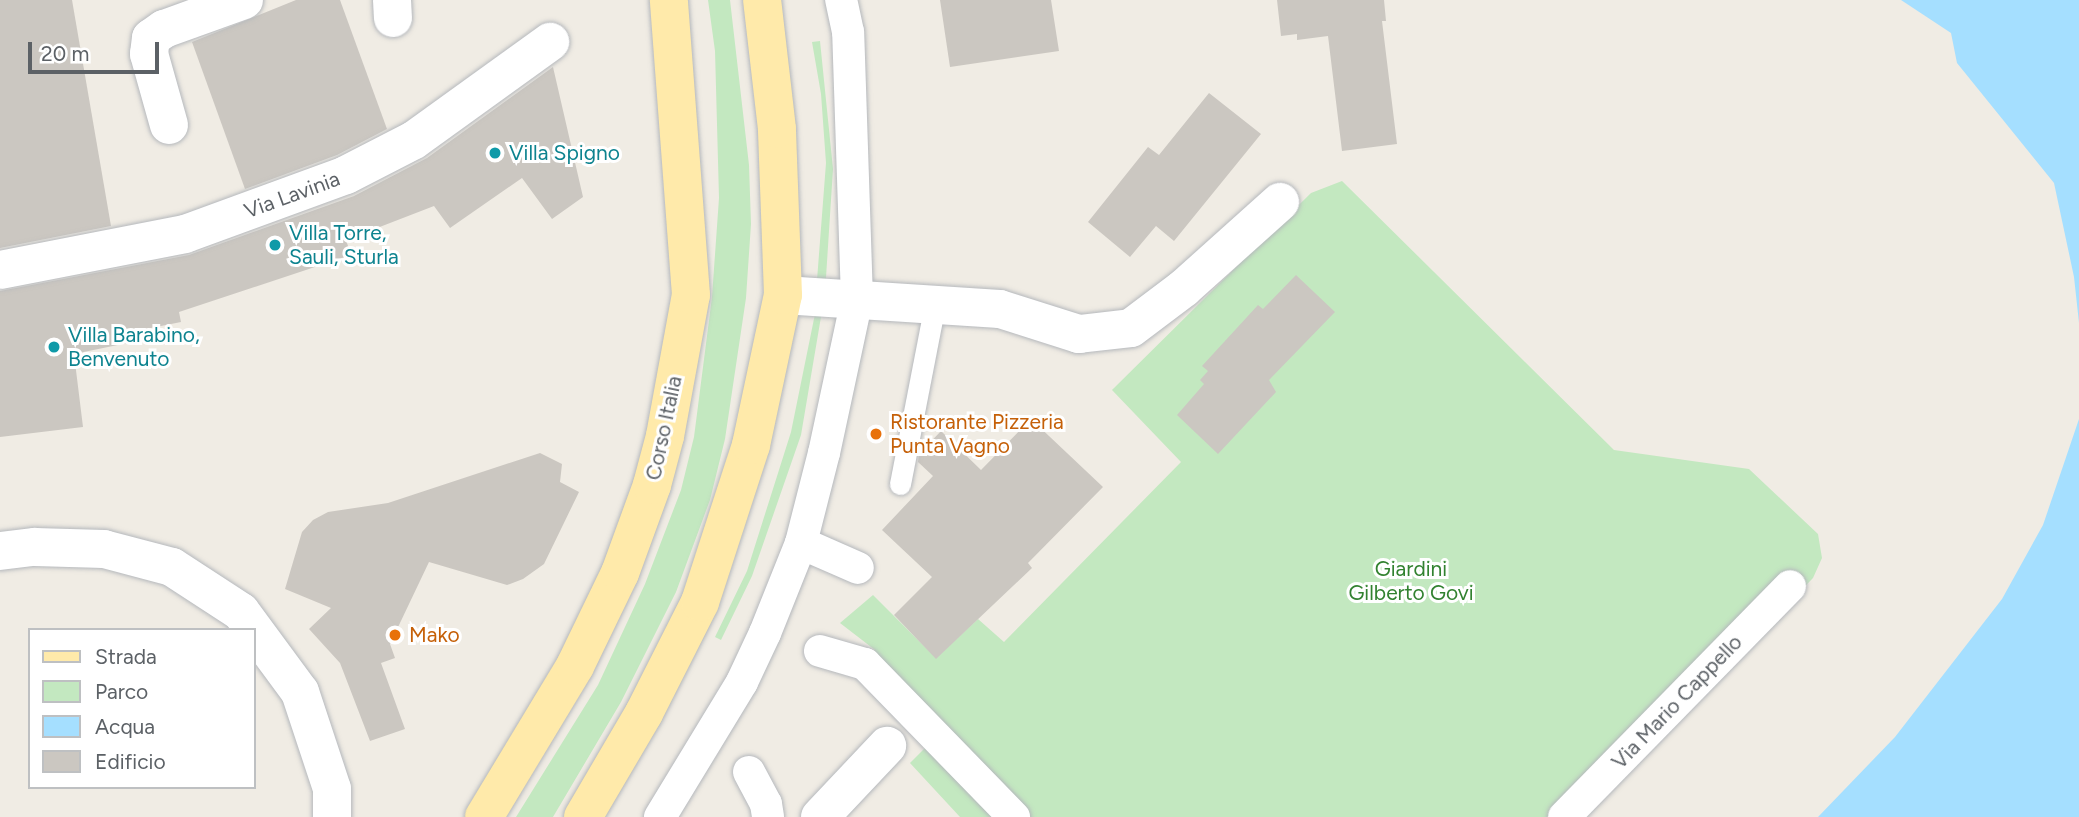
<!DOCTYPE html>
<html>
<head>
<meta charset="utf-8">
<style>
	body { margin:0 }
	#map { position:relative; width:2079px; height:817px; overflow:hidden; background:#f0ece4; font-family:Figtree,sans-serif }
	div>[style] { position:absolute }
	.green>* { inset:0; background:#c3e8c0 }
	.water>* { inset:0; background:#a5dfff }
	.building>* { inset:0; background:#cbc7c1 }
	.roads { filter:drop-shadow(0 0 2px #b5b8bc) drop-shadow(0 0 2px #b5b8bc) }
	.service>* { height:21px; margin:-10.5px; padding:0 10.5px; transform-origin:10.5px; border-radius:10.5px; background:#fff }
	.pedestrian>* { height:32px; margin:-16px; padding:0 16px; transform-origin:16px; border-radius:16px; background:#fff }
	.minor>* { height:38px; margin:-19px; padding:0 19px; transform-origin:19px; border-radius:19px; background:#fff }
	.primary>* { height:38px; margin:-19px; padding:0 19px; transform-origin:19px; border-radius:19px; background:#ffeaaa }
	.dots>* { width:19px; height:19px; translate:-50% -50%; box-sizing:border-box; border:4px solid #fff; border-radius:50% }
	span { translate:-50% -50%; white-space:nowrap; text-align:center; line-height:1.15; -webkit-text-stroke:6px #fff; paint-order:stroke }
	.culture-label { font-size:21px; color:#0d838f }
	.left { translate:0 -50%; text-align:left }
	.street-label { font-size:21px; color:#5c6166 }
	.food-label { font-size:21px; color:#c56008 }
	.park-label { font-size:21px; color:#328230 }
	.legend { position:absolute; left:28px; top:628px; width:228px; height:161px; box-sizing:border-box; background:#fff; border:2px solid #bec0c2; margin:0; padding:9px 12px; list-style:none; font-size:21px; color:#5c6166 }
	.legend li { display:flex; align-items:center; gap:14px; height:35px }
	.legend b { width:35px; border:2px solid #bec0c2 }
	.scale { position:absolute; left:28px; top:42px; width:131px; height:32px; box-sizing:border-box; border:4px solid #5c6166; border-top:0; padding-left:9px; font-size:21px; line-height:24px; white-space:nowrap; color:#5c6166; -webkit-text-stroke:5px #fff; paint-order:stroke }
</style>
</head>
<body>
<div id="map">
	<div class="green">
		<div style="clip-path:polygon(708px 0,730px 0,749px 165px,751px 224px,746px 298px,725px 439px,710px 500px,676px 592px,621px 702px,553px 817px,516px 817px,598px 685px,645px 584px,681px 490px,694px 437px,712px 297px,719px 198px,715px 51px)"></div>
		<div style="clip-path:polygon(820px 41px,833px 169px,825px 293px,816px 293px,826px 163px,821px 94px,812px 42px)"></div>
		<div style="clip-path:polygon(1342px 181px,1614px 450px,1749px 469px,1818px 534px,1822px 558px,1813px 578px,1580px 817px,960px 817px,910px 763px,931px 742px,858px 673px,875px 650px,840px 623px,873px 595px,936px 658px,978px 619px,1004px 642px,1181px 462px,1112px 390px,1311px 193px)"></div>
		<div style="clip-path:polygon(817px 304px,823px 305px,801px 435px,752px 576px,721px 640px,715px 637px,747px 571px,791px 432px)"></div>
	</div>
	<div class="water">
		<div style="clip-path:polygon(1901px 0,2079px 0,2079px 323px,2074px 277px,2054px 183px,1957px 63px,1951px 33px)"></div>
		<div style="clip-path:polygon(2079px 419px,2079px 817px,1818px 817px,1895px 737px,2002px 599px,2043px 525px)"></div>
	</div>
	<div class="building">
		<div style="clip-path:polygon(0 0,72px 0,111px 226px,0 248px)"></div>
		<div style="clip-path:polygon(296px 0,340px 0,387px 129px,337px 155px,245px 189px,192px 42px)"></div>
		<div style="clip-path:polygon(940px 0,1051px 0,1059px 51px,950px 67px)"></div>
		<div style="clip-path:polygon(1277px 0,1384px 0,1386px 21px,1382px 21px,1397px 144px,1342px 151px,1328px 36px,1297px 40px,1297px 34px,1281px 36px)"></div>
		<div style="clip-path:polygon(553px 67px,583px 197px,552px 219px,522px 178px,450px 228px,434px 206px,346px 240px,351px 255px,179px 312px,181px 322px,141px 330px,142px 340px,74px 354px,83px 427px,0 437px,0 291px,189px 255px,354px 196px,427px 158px)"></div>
		<div style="clip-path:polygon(1209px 93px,1261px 134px,1174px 241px,1156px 226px,1130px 257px,1088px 222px,1148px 147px,1159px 155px)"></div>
		<div style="clip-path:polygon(1296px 275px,1335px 312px,1269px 380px,1276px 392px,1218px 454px,1177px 415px,1204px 384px,1200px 380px,1208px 371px,1202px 366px,1258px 305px,1263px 309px)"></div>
		<div style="clip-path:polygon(1031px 419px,1103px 487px,1028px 563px,1032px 568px,936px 659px,894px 615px,932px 577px,882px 530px,933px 476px,918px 462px,919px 454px,941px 431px,981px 470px)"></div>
		<div style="clip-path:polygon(540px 453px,562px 464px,560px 482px,579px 492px,544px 564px,523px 579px,507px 585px,429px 562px,390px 644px,395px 658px,381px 663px,405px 729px,370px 741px,340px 663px,309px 629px,331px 608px,285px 589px,302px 532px,313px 520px,328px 512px,388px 503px)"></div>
	</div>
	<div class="roads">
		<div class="service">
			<div style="left:900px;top:484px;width:183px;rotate:-79deg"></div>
		</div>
		<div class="pedestrian">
			<div style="left:801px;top:543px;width:62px;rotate:23.7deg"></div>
			<div style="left:820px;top:651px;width:47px;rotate:16.1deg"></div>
			<div style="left:865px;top:664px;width:214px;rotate:45.8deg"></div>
			<div style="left:749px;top:772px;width:36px;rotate:62deg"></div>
			<div style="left:766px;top:804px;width:13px;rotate:81deg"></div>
			<div style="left:660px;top:817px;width:158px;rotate:-58.7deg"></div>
			<div style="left:742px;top:682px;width:54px;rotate:-64.9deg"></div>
			<div style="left:765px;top:633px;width:97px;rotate:-68.2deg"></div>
			<div style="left:801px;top:543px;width:93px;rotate:-75.7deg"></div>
			<div style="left:824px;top:453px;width:157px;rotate:-77.9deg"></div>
			<div style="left:857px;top:299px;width:267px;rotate:-91.9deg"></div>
			<div style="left:848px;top:32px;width:33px;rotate:-102deg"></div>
			<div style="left:1564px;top:817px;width:323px;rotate:-45.6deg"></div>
		</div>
		<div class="minor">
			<div style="left:392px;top:0;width:18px;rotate:87deg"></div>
			<div style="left:169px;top:125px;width:74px;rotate:-105.7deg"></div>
			<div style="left:149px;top:54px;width:16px;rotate:-83deg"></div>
			<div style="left:151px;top:38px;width:16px;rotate:-35deg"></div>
			<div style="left:164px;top:29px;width:85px;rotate:-19.9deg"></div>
			<div style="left:0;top:270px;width:188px;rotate:-11deg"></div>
			<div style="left:185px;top:234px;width:171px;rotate:-20.1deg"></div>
			<div style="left:346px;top:175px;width:76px;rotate:-27.2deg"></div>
			<div style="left:414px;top:140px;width:168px;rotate:-35.8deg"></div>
			<div style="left:783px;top:295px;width:217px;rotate:3.7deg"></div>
			<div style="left:1000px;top:309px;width:83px;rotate:17.6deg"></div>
			<div style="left:1079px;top:334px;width:52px;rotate:-6.6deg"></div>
			<div style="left:1131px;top:328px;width:66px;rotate:-37deg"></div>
			<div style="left:1184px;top:288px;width:129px;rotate:-41.9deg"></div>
			<div style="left:0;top:551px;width:35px;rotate:-7deg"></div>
			<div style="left:35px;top:547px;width:69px;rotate:1.7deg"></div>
			<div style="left:104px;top:549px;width:70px;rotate:14.8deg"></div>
			<div style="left:172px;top:567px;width:82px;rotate:33.1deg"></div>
			<div style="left:241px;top:612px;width:99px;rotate:53.6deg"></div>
			<div style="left:300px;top:692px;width:102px;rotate:71.7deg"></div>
			<div style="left:332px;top:789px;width:28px;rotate:90deg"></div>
			<div style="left:820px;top:817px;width:98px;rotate:-46.7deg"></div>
		</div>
		<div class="primary">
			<div style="left:484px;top:817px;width:176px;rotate:-58.9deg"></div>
			<div style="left:575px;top:666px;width:103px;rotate:-64.2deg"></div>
			<div style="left:620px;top:573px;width:94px;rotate:-70deg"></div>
			<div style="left:652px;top:485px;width:51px;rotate:-75.1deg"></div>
			<div style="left:665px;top:436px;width:143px;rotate:-79.6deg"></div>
			<div style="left:691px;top:295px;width:296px;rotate:-94.3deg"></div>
			<div style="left:583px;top:817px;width:121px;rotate:-59.6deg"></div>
			<div style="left:644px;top:713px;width:124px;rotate:-63.2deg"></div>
			<div style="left:700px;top:602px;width:165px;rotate:-72deg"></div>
			<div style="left:751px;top:445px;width:153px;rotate:-78deg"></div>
			<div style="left:783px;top:295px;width:166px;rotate:-92.1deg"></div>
			<div style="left:777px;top:129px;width:130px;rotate:-96.6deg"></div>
		</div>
	</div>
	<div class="dots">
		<div style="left:495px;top:153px;background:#0f9aa8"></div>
		<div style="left:275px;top:245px;background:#0f9aa8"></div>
		<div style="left:54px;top:347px;background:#0f9aa8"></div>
		<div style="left:876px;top:434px;background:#e8710a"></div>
		<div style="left:395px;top:635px;background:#e8710a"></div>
	</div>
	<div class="culture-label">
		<span class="left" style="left:509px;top:153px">Villa Spigno</span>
		<span class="left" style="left:289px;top:245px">Villa Torre,<br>Sauli, Sturla</span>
		<span class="left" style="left:68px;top:347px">Villa Barabino,<br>Benvenuto</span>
	</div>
	<div class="street-label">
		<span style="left:292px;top:195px;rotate:-20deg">Via Lavinia</span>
		<span style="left:664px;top:428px;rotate:-78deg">Corso Italia</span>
		<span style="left:1677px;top:702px;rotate:-46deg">Via Mario Cappello</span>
	</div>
	<div class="food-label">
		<span class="left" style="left:890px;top:434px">Ristorante Pizzeria<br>Punta Vagno</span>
		<span class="left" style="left:409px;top:635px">Mako</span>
	</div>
	<div class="park-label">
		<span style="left:1411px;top:581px">Giardini<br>Gilberto Govi</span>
	</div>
	<ul class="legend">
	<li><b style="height:9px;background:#ffeaaa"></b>Strada</li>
	<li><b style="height:19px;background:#c3e8c0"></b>Parco</li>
	<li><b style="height:19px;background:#a5dfff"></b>Acqua</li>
	<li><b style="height:19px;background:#cbc7c1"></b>Edificio</li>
	</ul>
	<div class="scale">20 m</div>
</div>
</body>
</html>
